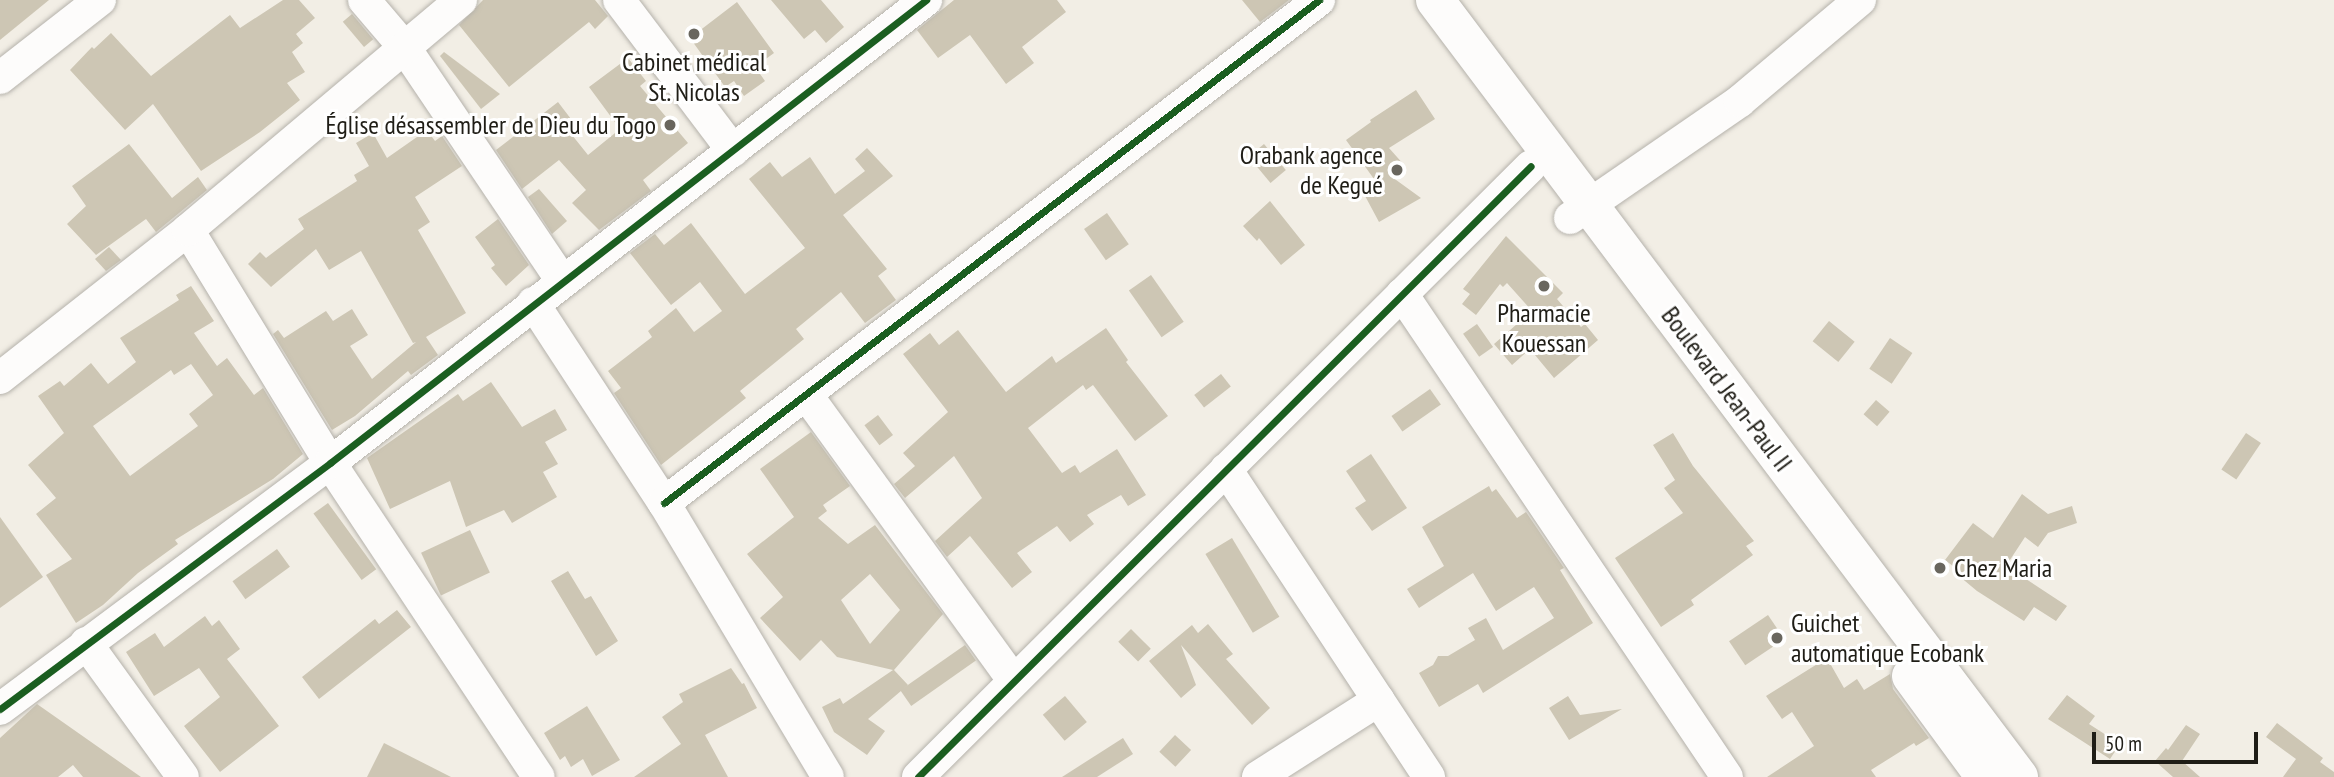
<!DOCTYPE html>
<html>
<head>
<meta charset="utf-8">
<style>
	body { margin:0 }
	#map { position:relative; width:2334px; height:777px; overflow:hidden; background:#f2eee5; font-family:"PT Sans Narrow",sans-serif }
	div>[style] { position:absolute }
	.building>* { inset:0; background:#cdc6b4; transform-origin:0 0 }
	.roads { filter:drop-shadow(0 0 2px #b5b2ab) drop-shadow(0 0 2px #b5b2ab) }
	.minor>* { height:32px; margin:-16px; padding:0 16px; transform-origin:16px; border-radius:16px; background:#fdfcfb }
	.major>* { height:38px; margin:-19px; padding:0 19px; transform-origin:19px; border-radius:19px; background:#fdfcfb }
	.cycleway>* { height:7px; margin:-3.5px; padding:0 3.5px; transform-origin:3.5px; border-radius:3.5px; background:#1b5e20 }
	.dots>* { width:19px; height:19px; translate:-50% -50%; box-sizing:border-box; border:4px solid #fff; border-radius:50% }
	span { translate:-50% -50%; white-space:nowrap; text-align:center; line-height:1.15; -webkit-text-stroke:6px #fff; paint-order:stroke }
	.poi-label { font-size:26px; color:#1f1d16 }
	.right { translate:-100% -50%; text-align:right }
	.left { translate:0 -50%; text-align:left }
	.street-label { font-size:26px; color:#1f1d16 }
	.scale { position:absolute; left:2092px; top:732px; width:166px; height:32px; box-sizing:border-box; border:4px solid #1f1d16; border-top:0; padding-left:9px; font-size:21px; line-height:24px; white-space:nowrap; color:#1f1d16; -webkit-text-stroke:5px #fff; paint-order:stroke }
</style>
</head>
<body>
<div id="map">
	<div class="building">
		<div style="clip-path:polygon(0 0,49px 0,0 40px)"></div>
		<div style="clip-path:polygon(283px 0,299px 0,315px 18px,296px 34px,303px 43px,292px 52px,305px 72px,287px 83px,300px 100px,260px 132px,201px 171px,153px 104px,125px 130px,70px 70px,92px 47px,94px 49px,111px 33px,151px 76px,230px 15px,240px 28px)"></div>
		<div style="clip-path:polygon(483px 0,595px 0,608px 16px,595px 29px,589px 22px,509px 87px,459px 25px)"></div>
		<div style="clip-path:polygon(771px 0,821px 0,844px 27px,826px 43px,815px 30px,804px 39px)"></div>
		<div style="clip-path:polygon(954px 0,1057px 0,1066px 12px,1022px 47px,1034px 63px,1006px 84px,970px 35px,938px 58px,917px 30px)"></div>
		<div style="clip-path:polygon(1242px 0,1289px 0,1260px 22px)"></div>
		<div style="clip-path:polygon(737px 2px,774px 53px,755px 67px,765px 81px,744px 96px,734px 81px,725px 87px,690px 38px)"></div>
		<div style="left:352px;top:14px;width:33px;height:12px;rotate:50deg"></div>
		<div style="clip-path:polygon(444px 52px,500px 94px,481px 109px,440px 56px)"></div>
		<div style="clip-path:polygon(628px 58px,646px 81px,640px 86px,688px 143px,643px 180px,651px 191px,599px 230px,572px 203px,586px 190px,559px 160px,522px 189px,496px 150px,558px 102px,571px 119px,564px 125px,588px 155px,620px 129px,589px 87px)"></div>
		<div style="clip-path:polygon(1416px 90px,1435px 119px,1389px 148px,1405px 166px,1392px 177px,1421px 198px,1379px 222px,1364px 194px,1379px 186px,1346px 140px,1371px 122px,1370px 120px)"></div>
		<div style="clip-path:polygon(427px 130px,435px 141px,442px 136px,462px 166px,415px 197px,430px 222px,418px 230px,466px 313px,426px 337px,438px 355px,411px 375px,408px 371px,355px 416px,332px 430px,273px 334px,278px 330px,284px 338px,326px 311px,333px 321px,352px 309px,368px 335px,350px 346px,372px 379px,416px 342px,413px 343px,361px 251px,329px 270px,316px 249px,271px 287px,248px 264px,260px 252px,266px 258px,304px 229px,298px 219px,357px 181px,354px 175px,369px 166px,356px 143px,373px 133px,387px 158px)"></div>
		<div style="clip-path:polygon(129px 144px,172px 198px,198px 177px,207px 190px,156px 232px,146px 219px,96px 255px,67px 224px,86px 206px,72px 186px)"></div>
		<div style="left:1264px;top:144px;width:34px;height:20px;rotate:50deg"></div>
		<div style="clip-path:polygon(867px 148px,893px 176px,843px 215px,887px 269px,878px 276px,896px 300px,865px 323px,841px 292px,796px 329px,804px 339px,740px 391px,746px 398px,661px 465px,614px 393px,621px 388px,608px 371px,652px 337px,648px 331px,676px 308px,694px 332px,722px 311px,700px 282px,671px 305px,630px 253px,655px 234px,664px 245px,691px 223px,745px 294px,805px 248px,749px 179px,770px 162px,782px 177px,810px 157px,835px 194px,865px 171px,855px 159px)"></div>
		<div style="clip-path:polygon(539px 189px,567px 221px,552px 234px,528px 197px)"></div>
		<div style="clip-path:polygon(1270px 201px,1305px 245px,1281px 265px,1259px 238px,1257px 241px,1243px 226px)"></div>
		<div style="left:1107px;top:213px;width:38px;height:28px;rotate:55deg"></div>
		<div style="clip-path:polygon(498px 219px,529px 265px,506px 286px,491px 268px,495px 265px,475px 237px)"></div>
		<div style="clip-path:polygon(1506px 236px,1563px 293px,1557px 299px,1581px 327px,1585px 324px,1598px 340px,1554px 378px,1530px 349px,1512px 365px,1494px 344px,1532px 311px,1507px 283px,1503px 287px,1500px 284px,1476px 315px,1462px 304px,1470px 294px,1463px 289px)"></div>
		<div style="clip-path:polygon(109px 247px,121px 260px,106px 271px,95px 259px)"></div>
		<div style="left:1151px;top:275px;width:57px;height:27px;rotate:55deg"></div>
		<div style="clip-path:polygon(evenodd,191px 286px,214px 321px,194px 333px,205px 349px,217px 366px,227px 358px,254px 395px,263px 388px,303px 454px,273px 479px,175px 540px,178px 544px,138px 573px,103px 605px,76px 623px,46px 575px,72px 559px,36px 514px,56px 498px,28px 465px,64px 433px,38px 396px,60px 381px,64px 386px,91px 363px,108px 384px,136px 362px,120px 338px,179px 300px,176px 295px,191px 286px,191px 364px,213px 395px,189px 414px,198px 426px,130px 476px,93px 426px,171px 370px,174px 375px,191px 364px)"></div>
		<div style="left:1829px;top:321px;width:33px;height:26px;rotate:39deg"></div>
		<div style="left:1477px;top:324px;width:28px;height:17px;rotate:55deg"></div>
		<div style="clip-path:polygon(1106px 328px,1128px 360px,1126px 362px,1168px 416px,1135px 441px,1093px 385px,1086px 390px,1083px 385px,1028px 428px,1062px 473px,1075px 465px,1080px 473px,1117px 449px,1146px 495px,1128px 506px,1121px 495px,1087px 515px,1094px 524px,1070px 542px,1057px 526px,1017px 553px,1032px 572px,1012px 588px,970px 536px,947px 557px,935px 541px,982px 498px,954px 456px,905px 498px,894px 484px,915px 466px,903px 453px,948px 412px,903px 354px,930px 333px,939px 345px,958px 330px,1006px 392px,1052px 356px,1056px 363px)"></div>
		<div style="left:1890px;top:338px;width:27px;height:37px;rotate:34deg"></div>
		<div style="left:1221px;top:374px;width:16px;height:34px;rotate:52deg"></div>
		<div style="clip-path:polygon(491px 382px,522px 427px,555px 409px,567px 430px,545px 442px,558px 464px,543px 472px,557px 497px,512px 523px,504px 510px,466px 527px,450px 481px,390px 509px,367px 458px,458px 394px,463px 401px)"></div>
		<div style="left:1430px;top:389px;width:19px;height:47px;rotate:55deg"></div>
		<div style="left:1876px;top:400px;width:18px;height:19px;rotate:41deg"></div>
		<div style="left:878px;top:415px;width:25px;height:17px;rotate:53deg"></div>
		<div style="clip-path:polygon(evenodd,811px 432px,850px 486px,823px 505px,827px 511px,818px 518px,848px 544px,875px 525px,943px 614px,894px 670px,908px 685px,868px 719px,885px 731px,867px 755px,834px 732px,822px 707px,840px 698px,843px 704px,893px 670px,837px 657px,821px 640px,800px 661px,760px 618px,783px 597px,747px 554px,794px 517px,760px 469px,811px 432px,870px 574px,900px 610px,870px 644px,841px 600px,870px 574px)"></div>
		<div style="clip-path:polygon(1673px 433px,1693px 466px,1754px 541px,1746px 546px,1753px 555px,1691px 600px,1694px 605px,1661px 627px,1615px 558px,1683px 513px,1664px 488px,1675px 480px,1653px 445px)"></div>
		<div style="left:2246px;top:433px;width:18px;height:44px;rotate:34deg"></div>
		<div style="clip-path:polygon(1371px 454px,1407px 508px,1372px 531px,1355px 508px,1366px 501px,1346px 471px)"></div>
		<div style="clip-path:polygon(1489px 486px,1492px 492px,1496px 489px,1517px 518px,1526px 512px,1564px 568px,1560px 570px,1593px 623px,1483px 693px,1478px 684px,1439px 707px,1419px 673px,1433px 665px,1438px 656px,1448px 656px,1475px 640px,1468px 628px,1486px 618px,1503px 650px,1554px 618px,1534px 587px,1496px 611px,1473px 573px,1419px 608px,1407px 589px,1444px 566px,1422px 527px)"></div>
		<div style="clip-path:polygon(2022px 494px,2048px 514px,2072px 506px,2077px 523px,2048px 533px,2038px 547px,2025px 537px,2006px 566px,2067px 606px,2056px 621px,2034px 607px,2024px 621px,1977px 591px,1959px 576px,1962px 573px,1945px 560px,1973px 523px,1993px 538px)"></div>
		<div style="left:328px;top:503px;width:82px;height:18px;rotate:54deg"></div>
		<div style="clip-path:polygon(0 517px,43px 577px,0 608px)"></div>
		<div style="left:470px;top:530px;width:47px;height:54px;rotate:65deg"></div>
		<div style="left:1232px;top:538px;width:92px;height:31px;rotate:59deg"></div>
		<div style="left:277px;top:549px;width:22px;height:55px;rotate:54deg"></div>
		<div style="clip-path:polygon(568px 571px,585px 599px,591px 596px,618px 641px,596px 656px,551px 581px)"></div>
		<div style="clip-path:polygon(397px 610px,411px 627px,319px 699px,302px 677px,375px 619px,379px 624px)"></div>
		<div style="left:1768px;top:615px;width:29px;height:47px;rotate:56deg"></div>
		<div style="clip-path:polygon(205px 616px,212px 626px,219px 620px,240px 649px,227px 659px,279px 726px,220px 772px,184px 726px,220px 697px,199px 668px,154px 696px,126px 652px,155px 633px,164px 647px)"></div>
		<div style="clip-path:polygon(1208px 624px,1233px 654px,1226px 659px,1270px 708px,1252px 725px,1181px 645px,1196px 685px,1181px 698px,1149px 661px,1192px 625px,1198px 633px)"></div>
		<div style="left:1131px;top:629px;width:28px;height:18px;rotate:45deg"></div>
		<div style="left:965px;top:645px;width:19px;height:79px;rotate:55deg"></div>
		<div style="clip-path:polygon(1827px 658px,1844px 688px,1857px 679px,1864px 690px,1890px 674px,1893px 689px,1929px 738px,1916px 746px,1914px 743px,1871px 770px,1876px 777px,1767px 777px,1814px 746px,1792px 712px,1782px 719px,1766px 696px)"></div>
		<div style="clip-path:polygon(731px 668px,742px 684px,744px 683px,757px 708px,705px 735px,728px 777px,634px 777px,681px 744px,662px 717px,683px 702px,679px 694px)"></div>
		<div style="clip-path:polygon(2067px 695px,2095px 716px,2089px 724px,2120px 744px,2110px 759px,2048px 719px)"></div>
		<div style="left:1065px;top:696px;width:34px;height:29px;rotate:50deg"></div>
		<div style="clip-path:polygon(1568px 696px,1580px 715px,1622px 709px,1569px 740px,1549px 708px)"></div>
		<div style="clip-path:polygon(37px 704px,141px 777px,83px 777px,73px 765px,58px 777px,0 777px,0 738px)"></div>
		<div style="clip-path:polygon(587px 706px,620px 760px,592px 776px,583px 759px,571px 767px,565px 756px,560px 760px,544px 733px)"></div>
		<div style="clip-path:polygon(2277px 723px,2323px 758px,2320px 762px,2334px 772px,2334px 777px,2283px 777px,2296px 759px,2266px 737px)"></div>
		<div style="clip-path:polygon(2186px 725px,2200px 734px,2182px 761px,2200px 777px,2173px 777px,2155px 761px,2166px 748px,2168px 750px)"></div>
		<div style="left:1175px;top:735px;width:22px;height:23px;rotate:43deg"></div>
		<div style="clip-path:polygon(1123px 738px,1133px 754px,1097px 777px,1062px 777px)"></div>
		<div style="clip-path:polygon(384px 743px,451px 777px,367px 777px)"></div>
	</div>
	<div class="roads">
		<div class="minor">
			<div style="left:364px;top:0;width:63px;rotate:49.5deg"></div>
			<div style="left:405px;top:48px;width:281px;rotate:56deg"></div>
			<div style="left:619px;top:0;width:189px;rotate:52.9deg"></div>
			<div style="left:0;top:78px;width:127px;rotate:-38deg"></div>
			<div style="left:1570px;top:218px;width:206px;rotate:-34.5deg"></div>
			<div style="left:1740px;top:101px;width:157px;rotate:-40.1deg"></div>
			<div style="left:188px;top:230px;width:273px;rotate:58.6deg"></div>
			<div style="left:330px;top:463px;width:377px;rotate:56.4deg"></div>
			<div style="left:1402px;top:294px;width:582px;rotate:56.06deg"></div>
			<div style="left:533px;top:303px;width:239px;rotate:56.8deg"></div>
			<div style="left:664px;top:503px;width:319px;rotate:59.1deg"></div>
			<div style="left:0;top:378px;width:239px;rotate:-38.2deg"></div>
			<div style="left:188px;top:230px;width:357px;rotate:-40.1deg"></div>
			<div style="left:806px;top:394px;width:354px;rotate:54.1deg"></div>
			<div style="left:1226px;top:469px;width:369px;rotate:56.6deg"></div>
			<div style="left:664px;top:503px;width:826px;rotate:-37.52deg"></div>
			<div style="left:86px;top:643px;width:165px;rotate:54.1deg"></div>
			<div style="left:0;top:709px;width:412px;rotate:-36.7deg"></div>
			<div style="left:330px;top:463px;width:755px;rotate:-37.84deg"></div>
			<div style="left:918px;top:777px;width:865px;rotate:-44.91deg"></div>
			<div style="left:1258px;top:777px;width:143px;rotate:-32.5deg"></div>
		</div>
		<div class="major">
			<div style="left:1435px;top:0;width:972px;rotate:53.07deg"></div>
			<div style="left:1911px;top:676px;width:125px;rotate:53.8deg"></div>
		</div>
	</div>
	<div class="cycleway">
		<div style="left:664px;top:503px;width:826px;rotate:-37.52deg"></div>
		<div style="left:0;top:709px;width:412px;rotate:-36.7deg"></div>
		<div style="left:330px;top:463px;width:755px;rotate:-37.84deg"></div>
		<div style="left:918px;top:777px;width:865px;rotate:-44.91deg"></div>
	</div>
	<div class="dots">
		<div style="left:694px;top:34px;background:#69665e"></div>
		<div style="left:670px;top:125px;background:#69665e"></div>
		<div style="left:1397px;top:170px;background:#69665e"></div>
		<div style="left:1544px;top:286px;background:#69665e"></div>
		<div style="left:1940px;top:568px;background:#69665e"></div>
		<div style="left:1777px;top:638px;background:#69665e"></div>
	</div>
	<div class="poi-label">
		<span style="left:694px;top:77px">Cabinet médical<br>St. Nicolas</span>
		<span class="right" style="left:656px;top:125px">Église désassembler de Dieu du Togo</span>
		<span class="right" style="left:1383px;top:170px">Orabank agence<br>de Kegué</span>
		<span style="left:1544px;top:328px">Pharmacie<br>Kouessan</span>
		<span class="left" style="left:1954px;top:568px">Chez Maria</span>
		<span class="left" style="left:1791px;top:638px">Guichet<br>automatique Ecobank</span>
	</div>
	<div class="street-label">
		<span style="left:1727px;top:389px;rotate:53deg">Boulevard Jean-Paul II</span>
	</div>
	<div class="scale">50 m</div>
</div>
</body>
</html>
